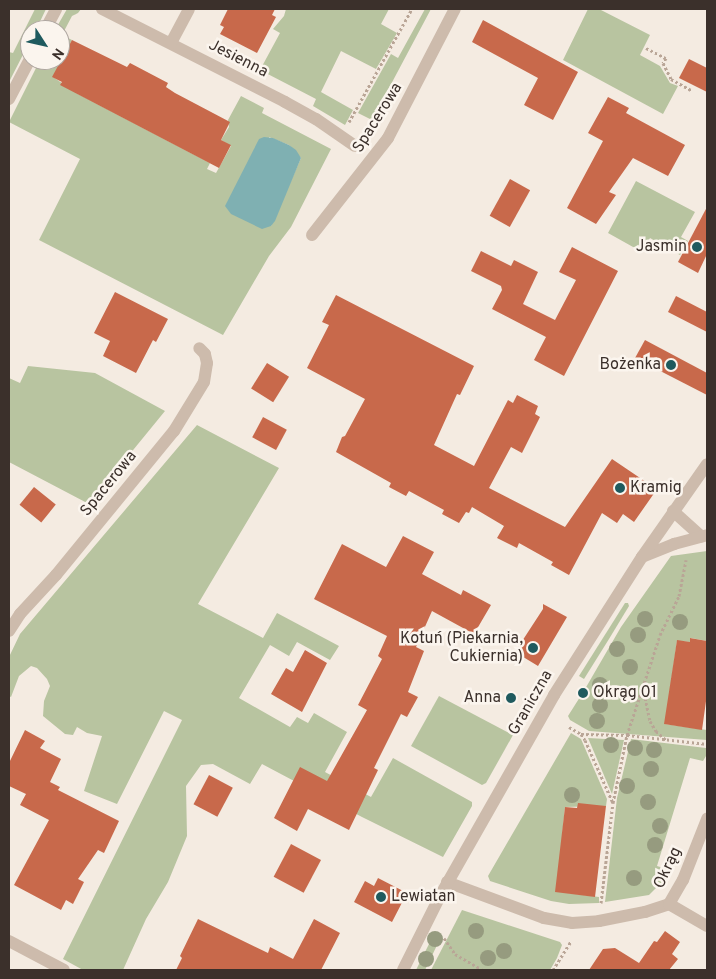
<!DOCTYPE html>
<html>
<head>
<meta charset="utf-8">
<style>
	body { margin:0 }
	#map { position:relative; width:716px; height:979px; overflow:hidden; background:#f4ebe1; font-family:Overpass,sans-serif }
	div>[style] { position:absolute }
	.green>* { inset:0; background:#b8c4a0 }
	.water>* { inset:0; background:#7fb0b2 }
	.building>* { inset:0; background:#c8694b; transform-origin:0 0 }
	.path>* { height:3px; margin-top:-1.5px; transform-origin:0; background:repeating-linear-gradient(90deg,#b9a596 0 2.5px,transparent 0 5px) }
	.street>* { height:12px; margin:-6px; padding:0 6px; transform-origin:6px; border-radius:6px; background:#cdbbac }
	.trees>* { width:16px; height:16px; margin:-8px; border-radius:50%; background:#969b7f }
	.dots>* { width:14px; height:14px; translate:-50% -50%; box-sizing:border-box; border:2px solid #fbf5ee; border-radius:50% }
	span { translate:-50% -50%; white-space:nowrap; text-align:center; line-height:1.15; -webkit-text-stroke:5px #fbf5ee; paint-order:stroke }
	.street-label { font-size:16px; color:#3b302b }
	.poi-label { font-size:16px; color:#3b302b }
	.right { translate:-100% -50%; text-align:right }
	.left { translate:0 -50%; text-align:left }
	.frame { position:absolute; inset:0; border:10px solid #3b302b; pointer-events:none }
	.north { position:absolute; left:20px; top:20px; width:50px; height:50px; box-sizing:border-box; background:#fbf5ee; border:1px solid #aea6a0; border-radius:50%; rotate:125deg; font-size:14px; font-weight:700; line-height:20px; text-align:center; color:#3b302b }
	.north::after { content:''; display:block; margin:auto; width:18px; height:22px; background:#1f5a5e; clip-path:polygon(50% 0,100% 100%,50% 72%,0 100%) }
</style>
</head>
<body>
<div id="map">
	<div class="green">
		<div style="clip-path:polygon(35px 9px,46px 9px,36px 30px,30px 30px,30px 41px,9px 82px,9px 52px,13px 53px)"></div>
		<div style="clip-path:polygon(evenodd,67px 9px,81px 9px,78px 13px,72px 16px,62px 35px,72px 40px,53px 77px,78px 94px,210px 163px,207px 169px,216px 173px,231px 146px,221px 140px,229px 127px,228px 120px,241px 96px,264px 108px,262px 113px,331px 149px,291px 227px,269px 256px,223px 335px,39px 240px,80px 159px,9px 122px,40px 60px,60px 60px,60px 30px,55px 30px,67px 9px,269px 137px,289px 145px,301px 158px,271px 226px,269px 137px)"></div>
		<div style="clip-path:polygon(286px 9px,389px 9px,381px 24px,397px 33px,376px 69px,341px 51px,321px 92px,353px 110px,345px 125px,313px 106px,316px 99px,260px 70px,280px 33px,273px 29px,284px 16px)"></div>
		<div style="clip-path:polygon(425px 9px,431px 9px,372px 120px,358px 113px,391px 54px,398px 58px)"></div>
		<div style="clip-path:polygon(588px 9px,599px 9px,650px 35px,640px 55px,660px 66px,670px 83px,678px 86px,663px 114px,563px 60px)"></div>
		<div style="clip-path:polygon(636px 181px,695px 212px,681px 237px,688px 241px,680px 255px,650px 238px,642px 252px,608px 233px)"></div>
		<div style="clip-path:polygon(28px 366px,95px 373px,165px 411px,89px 504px,9px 462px,9px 378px,20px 383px)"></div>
		<div style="clip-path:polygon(197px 425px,279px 468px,198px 604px,263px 638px,277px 613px,339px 646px,330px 660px,297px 642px,289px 656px,270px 645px,239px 698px,290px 727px,297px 717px,308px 723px,314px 713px,347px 732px,325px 772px,371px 797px,393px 758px,472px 802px,472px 806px,443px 857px,362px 817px,262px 764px,250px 784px,213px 764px,201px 765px,186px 786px,187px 836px,168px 882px,146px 919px,123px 970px,83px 970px,63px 959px,182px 720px,164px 711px,117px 804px,84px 791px,102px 736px,87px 733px,77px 727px,73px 735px,65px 734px,43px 716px,44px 701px,50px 686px,47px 679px,37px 668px,31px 666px,19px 676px,11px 697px,9px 696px,9px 657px,20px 634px)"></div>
		<div style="clip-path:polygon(707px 551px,707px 641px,691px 638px,690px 642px,677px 641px,665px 724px,707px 730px,707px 740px,589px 731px,570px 720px,568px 716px,580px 697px,584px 699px,589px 692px,585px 689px,621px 627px,671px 556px)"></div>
		<div style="clip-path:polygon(625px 603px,628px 603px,629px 606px,609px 639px,584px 679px,579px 676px)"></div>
		<div style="clip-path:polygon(439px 696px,513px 735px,486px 783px,482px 785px,411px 746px)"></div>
		<div style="clip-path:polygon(571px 733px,581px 739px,607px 799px,606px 806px,565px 807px,562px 837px,568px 893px,599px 897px,599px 903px,569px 904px,551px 901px,490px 881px,488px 876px)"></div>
		<div style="clip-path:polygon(588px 738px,624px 740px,612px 794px)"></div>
		<div style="clip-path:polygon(631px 739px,706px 748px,706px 756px,703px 761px,690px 758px,657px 866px,670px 870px,666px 878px,649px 895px,605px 902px,617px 798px)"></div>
		<div style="clip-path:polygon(462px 910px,560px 942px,562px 945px,557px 958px,550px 970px,431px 970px)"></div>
		<div style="clip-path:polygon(435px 932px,441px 937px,425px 970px,416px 970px)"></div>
	</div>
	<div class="water">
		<div style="clip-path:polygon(264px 137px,273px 138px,289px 145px,296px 150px,301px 158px,275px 221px,271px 226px,262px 229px,231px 214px,225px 206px,259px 139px)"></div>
	</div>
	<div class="building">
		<div style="clip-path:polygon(228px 9px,275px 9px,272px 15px,276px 17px,257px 53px,220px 34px,224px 27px,220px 25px)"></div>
		<div style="clip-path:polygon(483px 20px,578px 72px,553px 120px,524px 105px,538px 78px,472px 42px)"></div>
		<div style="clip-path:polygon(72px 40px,127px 67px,130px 63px,168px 83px,166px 87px,175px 93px,230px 122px,221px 140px,231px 145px,219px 168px,60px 85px,62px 82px,52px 77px)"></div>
		<div style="clip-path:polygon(689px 59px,707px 68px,707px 92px,679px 78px)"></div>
		<div style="clip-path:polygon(608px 97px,629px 108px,626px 113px,685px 145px,668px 176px,633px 158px,609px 192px,616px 195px,596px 224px,567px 208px,603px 141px,588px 133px)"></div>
		<div style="left:510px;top:179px;width:23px;height:42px;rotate:29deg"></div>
		<div style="clip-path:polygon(707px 207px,707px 254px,698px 273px,678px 262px)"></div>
		<div style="clip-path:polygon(572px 247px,618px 271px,564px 376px,534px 360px,546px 337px,492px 309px,502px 290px,501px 286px,471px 271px,481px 251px,511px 266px,514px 260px,538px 272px,523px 304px,555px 320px,576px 280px,559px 272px)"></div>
		<div style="clip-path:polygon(115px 292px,168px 319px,156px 342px,153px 340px,136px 373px,103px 356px,110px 341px,94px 333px)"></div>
		<div style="clip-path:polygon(336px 295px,474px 366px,460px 395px,457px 394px,434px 445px,474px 466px,508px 400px,513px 403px,517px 395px,538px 406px,535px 414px,540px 417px,522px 453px,511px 447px,489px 488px,565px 527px,612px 459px,646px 482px,644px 485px,655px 492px,634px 522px,623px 514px,617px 523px,602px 513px,569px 575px,551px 565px,553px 562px,519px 543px,517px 548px,497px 538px,504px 526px,472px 507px,469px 513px,466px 512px,459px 523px,442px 514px,444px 510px,409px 491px,406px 496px,389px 487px,391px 483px,336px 452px,342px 437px,345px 436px,365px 399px,307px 368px,329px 325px,322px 322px)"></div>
		<div style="clip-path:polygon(676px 296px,707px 312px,707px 332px,668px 312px)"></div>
		<div style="clip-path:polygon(645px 340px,707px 373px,707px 395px,635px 358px)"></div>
		<div style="left:267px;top:363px;width:26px;height:30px;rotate:32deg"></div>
		<div style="left:263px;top:417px;width:27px;height:23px;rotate:28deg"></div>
		<div style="left:34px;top:487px;width:28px;height:23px;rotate:39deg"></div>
		<div style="clip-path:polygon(403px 536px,434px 552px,422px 574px,461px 595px,463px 590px,491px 605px,474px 634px,432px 611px,416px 647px,424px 651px,408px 692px,418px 697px,407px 717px,401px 714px,374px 768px,378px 770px,349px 830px,308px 809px,297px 831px,274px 818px,300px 767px,327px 781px,367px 710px,358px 705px,382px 659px,378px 656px,387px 636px,314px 599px,342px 544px,386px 567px)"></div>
		<div style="clip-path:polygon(543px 604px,567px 617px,538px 666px,515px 652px,543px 609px)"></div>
		<div style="clip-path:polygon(690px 638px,707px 641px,707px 694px,702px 730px,664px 724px,677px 640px,690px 642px)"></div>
		<div style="clip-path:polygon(305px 650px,327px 663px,302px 712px,271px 694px,286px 668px,293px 672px)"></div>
		<div style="clip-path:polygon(25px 730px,45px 741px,40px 748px,61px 759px,50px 782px,60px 787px,58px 790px,119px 821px,104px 853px,98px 850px,78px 879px,84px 882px,73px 904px,66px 900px,61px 910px,14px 885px,49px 820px,20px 805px,26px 794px,9px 786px,9px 763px)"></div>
		<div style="left:209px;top:775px;width:27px;height:33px;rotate:28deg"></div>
		<div style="clip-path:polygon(578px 803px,606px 806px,595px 897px,555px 892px,565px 807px,577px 808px)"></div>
		<div style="left:291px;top:844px;width:34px;height:37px;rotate:28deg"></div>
		<div style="clip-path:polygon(378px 878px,407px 893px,392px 922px,354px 902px,365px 881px,374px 886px)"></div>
		<div style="clip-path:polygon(198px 919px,268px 953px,270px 947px,293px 959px,314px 919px,340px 933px,321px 970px,176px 970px,182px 958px,180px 956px)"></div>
		<div style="clip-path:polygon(665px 931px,680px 942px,672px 954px,678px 959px,669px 970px,589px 970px,603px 949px,615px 948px,639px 963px,654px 941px,657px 942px)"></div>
	</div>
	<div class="path">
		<div style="left:646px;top:48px;width:22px;rotate:27deg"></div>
		<div style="left:666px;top:58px;width:6px;rotate:121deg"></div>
		<div style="left:663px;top:63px;width:18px;rotate:63deg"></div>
		<div style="left:671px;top:79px;width:23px;rotate:29deg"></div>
		<div style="left:349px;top:122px;width:129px;rotate:-60.9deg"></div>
		<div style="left:643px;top:688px;width:34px;rotate:78deg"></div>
		<div style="left:650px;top:721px;width:12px;rotate:59deg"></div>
		<div style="left:656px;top:731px;width:13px;rotate:42deg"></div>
		<div style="left:569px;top:727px;width:14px;rotate:30deg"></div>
		<div style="left:581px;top:734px;width:7px;rotate:56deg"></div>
		<div style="left:585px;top:740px;width:69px;rotate:66deg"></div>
		<div style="left:581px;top:734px;width:46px;rotate:1.2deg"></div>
		<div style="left:627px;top:735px;width:81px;rotate:6.4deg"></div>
		<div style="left:601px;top:903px;width:101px;rotate:-83.2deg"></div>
		<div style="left:613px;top:803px;width:69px;rotate:-78.4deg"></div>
		<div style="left:627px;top:735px;width:105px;rotate:-71.7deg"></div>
		<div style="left:660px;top:635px;width:43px;rotate:-64deg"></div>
		<div style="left:679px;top:596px;width:37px;rotate:-79deg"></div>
		<div style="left:444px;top:938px;width:19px;rotate:55deg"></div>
		<div style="left:455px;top:954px;width:32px;rotate:30deg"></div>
		<div style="left:553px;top:970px;width:34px;rotate:-58deg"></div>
	</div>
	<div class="street">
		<div style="left:102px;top:9px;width:205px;rotate:26.9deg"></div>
		<div style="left:285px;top:102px;width:35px;rotate:29deg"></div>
		<div style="left:316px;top:119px;width:47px;rotate:34.7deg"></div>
		<div style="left:45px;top:30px;width:24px;rotate:-62deg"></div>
		<div style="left:171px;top:43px;width:38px;rotate:-62deg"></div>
		<div style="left:9px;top:99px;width:45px;rotate:-62.3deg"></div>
		<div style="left:312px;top:235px;width:123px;rotate:-51.9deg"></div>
		<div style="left:388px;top:138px;width:145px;rotate:-62.6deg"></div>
		<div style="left:673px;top:511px;width:38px;rotate:42deg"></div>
		<div style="left:642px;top:557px;width:35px;rotate:-22deg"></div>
		<div style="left:674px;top:544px;width:34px;rotate:-15deg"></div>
		<div style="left:9px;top:631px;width:20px;rotate:-57deg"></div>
		<div style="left:20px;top:614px;width:53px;rotate:-47.3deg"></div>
		<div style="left:56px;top:575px;width:186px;rotate:-50.7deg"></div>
		<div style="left:174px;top:431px;width:57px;rotate:-58.5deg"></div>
		<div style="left:204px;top:382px;width:19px;rotate:-81deg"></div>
		<div style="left:207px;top:363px;width:9px;rotate:-103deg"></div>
		<div style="left:205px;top:354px;width:8px;rotate:-135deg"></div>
		<div style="left:447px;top:882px;width:103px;rotate:20.4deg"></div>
		<div style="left:544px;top:918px;width:28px;rotate:10deg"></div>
		<div style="left:572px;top:923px;width:27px;rotate:-4deg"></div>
		<div style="left:599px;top:921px;width:47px;rotate:-11.1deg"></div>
		<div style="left:645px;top:912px;width:25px;rotate:-18deg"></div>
		<div style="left:669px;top:904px;width:28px;rotate:-60deg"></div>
		<div style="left:683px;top:880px;width:66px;rotate:-68.5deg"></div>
		<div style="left:669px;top:904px;width:44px;rotate:30.1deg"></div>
		<div style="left:9px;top:941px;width:62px;rotate:27.8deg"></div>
		<div style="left:403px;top:970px;width:83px;rotate:-63.4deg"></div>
		<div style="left:440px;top:896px;width:231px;rotate:-60.4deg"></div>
		<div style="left:554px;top:695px;width:164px;rotate:-57.5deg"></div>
		<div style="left:642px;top:557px;width:113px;rotate:-55deg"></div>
	</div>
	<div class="trees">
		<div style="left:645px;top:619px"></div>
		<div style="left:680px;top:622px"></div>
		<div style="left:638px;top:635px"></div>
		<div style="left:617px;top:649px"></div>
		<div style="left:630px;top:667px"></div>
		<div style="left:600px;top:685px"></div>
		<div style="left:600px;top:705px"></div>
		<div style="left:597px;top:721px"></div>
		<div style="left:611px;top:745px"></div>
		<div style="left:635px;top:748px"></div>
		<div style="left:654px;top:750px"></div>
		<div style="left:651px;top:769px"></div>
		<div style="left:627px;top:786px"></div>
		<div style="left:572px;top:795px"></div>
		<div style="left:648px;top:802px"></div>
		<div style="left:660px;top:826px"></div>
		<div style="left:655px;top:845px"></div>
		<div style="left:634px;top:878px"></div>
		<div style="left:476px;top:931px"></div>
		<div style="left:435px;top:939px"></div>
		<div style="left:504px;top:951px"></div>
		<div style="left:488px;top:958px"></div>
		<div style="left:426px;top:959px"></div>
	</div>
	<div class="dots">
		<div style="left:697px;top:247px;background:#1f5a5e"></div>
		<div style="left:671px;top:365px;background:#1f5a5e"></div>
		<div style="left:620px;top:488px;background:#1f5a5e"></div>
		<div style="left:533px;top:648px;background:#1f5a5e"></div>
		<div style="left:583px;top:693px;background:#1f5a5e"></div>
		<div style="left:511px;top:698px;background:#1f5a5e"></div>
		<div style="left:381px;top:897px;background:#1f5a5e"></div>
	</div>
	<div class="street-label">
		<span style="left:238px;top:59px;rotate:27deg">Jesienna</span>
		<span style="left:378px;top:118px;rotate:-58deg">Spacerowa</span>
		<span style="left:109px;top:484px;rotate:-51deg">Spacerowa</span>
		<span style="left:531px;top:703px;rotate:-60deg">Graniczna</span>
		<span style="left:668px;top:868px;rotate:-65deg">Okrąg</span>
	</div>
	<div class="poi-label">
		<span class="right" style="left:687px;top:247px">Jasmin</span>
		<span class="right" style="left:661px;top:365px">Bożenka</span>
		<span class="left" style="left:630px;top:488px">Kramig</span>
		<span class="right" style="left:523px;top:648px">Kotuń (Piekarnia,<br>Cukiernia)</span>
		<span class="left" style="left:593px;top:693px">Okrąg 01</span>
		<span class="right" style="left:501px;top:698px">Anna</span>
		<span class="left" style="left:391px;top:897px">Lewiatan</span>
	</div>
	<div class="frame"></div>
	<div class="north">N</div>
</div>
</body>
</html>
